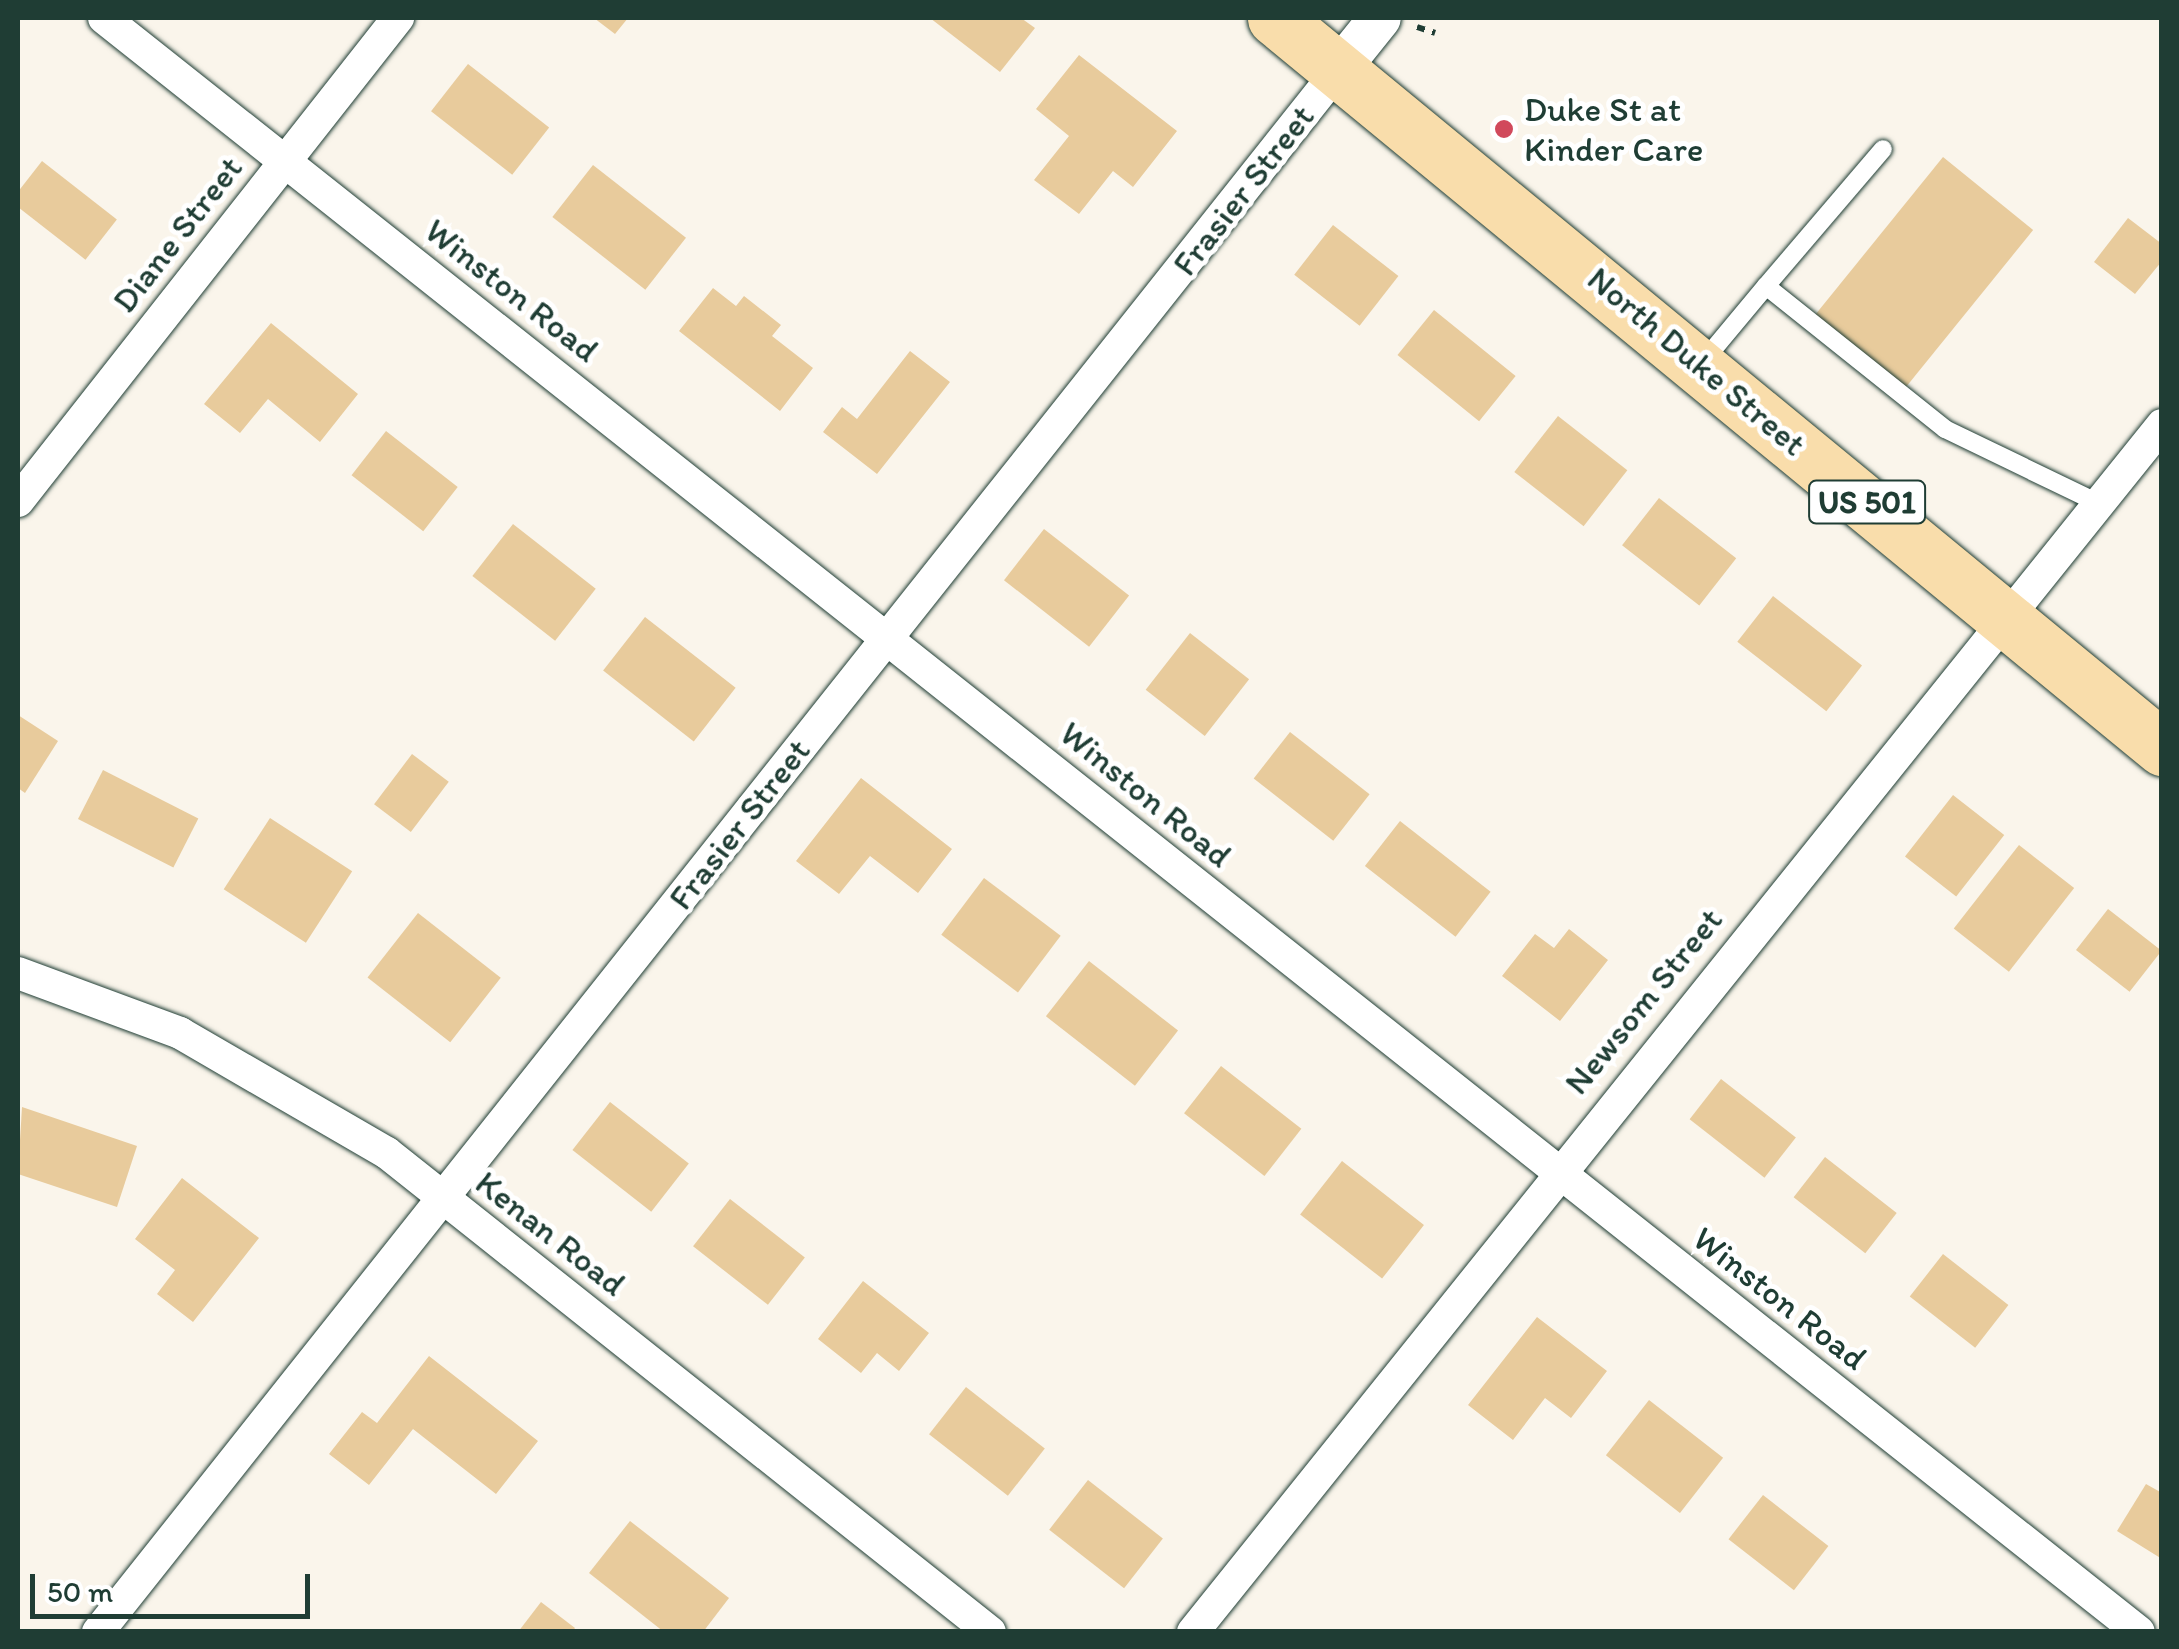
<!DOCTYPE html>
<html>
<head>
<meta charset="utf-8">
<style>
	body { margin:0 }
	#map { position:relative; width:2179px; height:1649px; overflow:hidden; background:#faf5eb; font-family:Itim,sans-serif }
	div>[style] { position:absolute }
	.building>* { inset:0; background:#e8cb9c; transform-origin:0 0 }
	.path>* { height:6px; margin-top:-3px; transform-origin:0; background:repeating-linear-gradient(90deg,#1f3d34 0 8px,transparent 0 16px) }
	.roads { filter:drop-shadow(0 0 2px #1f3d34) drop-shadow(0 0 2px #1f3d34) }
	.service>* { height:18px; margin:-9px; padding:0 9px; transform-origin:9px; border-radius:9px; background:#fff }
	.minor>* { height:32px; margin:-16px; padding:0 16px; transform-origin:16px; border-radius:16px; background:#fff }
	.tertiary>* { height:42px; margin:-21px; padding:0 21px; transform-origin:21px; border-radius:21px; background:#fff }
	.trunk>* { height:55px; margin:-27.5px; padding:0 27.5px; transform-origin:27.5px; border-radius:27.5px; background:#f9ddab }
	.dots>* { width:28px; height:28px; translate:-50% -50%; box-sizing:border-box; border:5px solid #fff; border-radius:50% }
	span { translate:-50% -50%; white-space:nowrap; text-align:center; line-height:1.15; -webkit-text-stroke:10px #fff; paint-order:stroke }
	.shield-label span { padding:2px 8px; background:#fff; border:2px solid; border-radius:8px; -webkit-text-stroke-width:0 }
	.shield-label { font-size:32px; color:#1f3d34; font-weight:700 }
	.poi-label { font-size:35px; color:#1f3d34 }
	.left { translate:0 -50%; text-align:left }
	.street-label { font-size:35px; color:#1f3d34 }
	.frame { position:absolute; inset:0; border:20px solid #1f3d34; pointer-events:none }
	.scale { position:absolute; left:30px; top:1574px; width:280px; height:45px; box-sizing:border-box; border:5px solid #1f3d34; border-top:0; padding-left:12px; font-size:30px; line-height:35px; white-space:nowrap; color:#1f3d34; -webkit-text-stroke:8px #fff; paint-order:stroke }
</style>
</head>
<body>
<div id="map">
	<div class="building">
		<div style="clip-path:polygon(594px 18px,628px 18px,615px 34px)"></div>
		<div style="clip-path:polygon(930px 18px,1021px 18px,1035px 28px,1000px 72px)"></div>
		<div style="clip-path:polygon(1079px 55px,1177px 131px,1133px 187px,1113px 171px,1079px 214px,1034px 180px,1069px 136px,1036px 109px)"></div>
		<div style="left:468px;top:64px;width:103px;height:60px;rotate:38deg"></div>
		<div style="left:1943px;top:157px;width:116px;height:203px;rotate:39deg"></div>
		<div style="left:42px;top:161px;width:95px;height:51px;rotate:38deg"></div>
		<div style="left:593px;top:165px;width:118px;height:66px;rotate:38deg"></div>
		<div style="clip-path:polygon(2128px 218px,2162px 244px,2162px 261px,2135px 294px,2094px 262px)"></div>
		<div style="left:1333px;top:225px;width:83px;height:63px;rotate:38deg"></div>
		<div style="clip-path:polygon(713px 288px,736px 306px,744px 296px,781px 325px,772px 336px,813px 368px,780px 411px,679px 331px)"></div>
		<div style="left:1434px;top:310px;width:105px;height:58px;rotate:39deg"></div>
		<div style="clip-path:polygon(271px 323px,358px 394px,320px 442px,268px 399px,240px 433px,204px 404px)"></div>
		<div style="clip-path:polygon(910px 351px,950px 382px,877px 474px,823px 432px,842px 407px,857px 419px)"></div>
		<div style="left:1558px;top:416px;width:88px;height:71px;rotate:38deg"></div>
		<div style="left:386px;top:431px;width:91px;height:56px;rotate:38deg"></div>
		<div style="left:1659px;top:498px;width:98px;height:60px;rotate:38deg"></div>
		<div style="left:513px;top:524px;width:105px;height:66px;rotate:38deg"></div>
		<div style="left:1044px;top:529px;width:108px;height:65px;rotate:38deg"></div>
		<div style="left:1773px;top:596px;width:113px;height:58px;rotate:38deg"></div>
		<div style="left:645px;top:617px;width:115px;height:68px;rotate:38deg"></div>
		<div style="left:1190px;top:633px;width:75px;height:72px;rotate:38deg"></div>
		<div style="clip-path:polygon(18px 715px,58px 741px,25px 793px,18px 788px)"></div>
		<div style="left:1290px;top:732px;width:101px;height:59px;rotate:38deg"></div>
		<div style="left:412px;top:754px;width:46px;height:63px;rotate:37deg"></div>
		<div style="left:103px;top:770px;width:107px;height:55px;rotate:27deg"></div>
		<div style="clip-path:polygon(861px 778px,952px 849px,918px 893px,870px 856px,839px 894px,796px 861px)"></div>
		<div style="left:1953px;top:795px;width:65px;height:78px;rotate:38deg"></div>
		<div style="left:270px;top:818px;width:98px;height:85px;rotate:33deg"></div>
		<div style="left:1400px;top:821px;width:115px;height:57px;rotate:38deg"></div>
		<div style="left:2019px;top:845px;width:70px;height:106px;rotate:38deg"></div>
		<div style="left:984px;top:878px;width:96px;height:71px;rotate:37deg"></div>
		<div style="left:2108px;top:909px;width:68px;height:52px;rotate:38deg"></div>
		<div style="left:418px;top:913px;width:105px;height:82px;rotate:38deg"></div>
		<div style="clip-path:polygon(1569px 929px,1608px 960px,1560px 1021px,1502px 976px,1535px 934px,1554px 948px)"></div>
		<div style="left:1089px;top:961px;width:113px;height:70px;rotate:38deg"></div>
		<div style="left:1221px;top:1066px;width:102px;height:60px;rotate:38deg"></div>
		<div style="left:1721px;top:1079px;width:95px;height:51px;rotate:38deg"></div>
		<div style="left:610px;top:1102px;width:100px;height:61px;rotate:38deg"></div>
		<div style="clip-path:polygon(22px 1107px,137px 1146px,117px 1207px,18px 1174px)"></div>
		<div style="left:1825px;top:1157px;width:91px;height:51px;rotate:38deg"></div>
		<div style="left:1342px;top:1161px;width:104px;height:68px;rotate:38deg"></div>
		<div style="clip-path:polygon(182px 1178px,259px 1238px,193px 1322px,157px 1294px,175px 1270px,135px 1239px)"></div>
		<div style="left:730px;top:1199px;width:95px;height:60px;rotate:38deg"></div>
		<div style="left:1943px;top:1254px;width:83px;height:54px;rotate:38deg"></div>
		<div style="clip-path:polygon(863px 1281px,929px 1333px,899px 1371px,877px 1353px,861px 1373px,818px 1339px)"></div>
		<div style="clip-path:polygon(1537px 1317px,1607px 1371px,1571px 1418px,1545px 1398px,1513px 1440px,1468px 1405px)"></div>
		<div style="clip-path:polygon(429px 1356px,538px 1441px,496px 1494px,413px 1429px,369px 1485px,329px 1454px,362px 1412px,377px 1423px)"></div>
		<div style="left:966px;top:1387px;width:100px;height:60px;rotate:38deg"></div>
		<div style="left:1649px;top:1400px;width:94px;height:70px;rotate:38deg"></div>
		<div style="left:1088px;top:1480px;width:95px;height:63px;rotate:38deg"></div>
		<div style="clip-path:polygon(2146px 1484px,2162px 1493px,2162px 1559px,2117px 1531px)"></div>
		<div style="left:1763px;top:1495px;width:83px;height:56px;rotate:38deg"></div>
		<div style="clip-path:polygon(630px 1521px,729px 1598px,703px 1632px,664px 1632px,589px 1573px)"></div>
		<div style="clip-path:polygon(541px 1602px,575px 1628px,572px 1632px,518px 1632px)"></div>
	</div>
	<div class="path">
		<div style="left:1417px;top:27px;width:19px;rotate:18deg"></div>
	</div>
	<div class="roads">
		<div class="service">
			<div style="left:1766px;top:286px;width:180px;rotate:-49.5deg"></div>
			<div style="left:1701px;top:364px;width:102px;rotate:-50.2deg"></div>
			<div style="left:1766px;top:286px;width:229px;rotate:38.6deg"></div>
			<div style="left:1945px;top:429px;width:170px;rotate:25.8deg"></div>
		</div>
		<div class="minor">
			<div style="left:104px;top:18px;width:2597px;rotate:38.42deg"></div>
			<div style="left:18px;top:501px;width:615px;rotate:-51.81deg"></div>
			<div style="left:18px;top:973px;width:173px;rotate:20.3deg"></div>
			<div style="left:180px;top:1033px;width:239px;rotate:30.1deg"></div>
			<div style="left:387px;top:1153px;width:770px;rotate:38.46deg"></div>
			<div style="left:98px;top:1632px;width:1996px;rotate:-51.55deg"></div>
			<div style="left:1193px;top:1632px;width:1548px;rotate:-51.24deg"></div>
		</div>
		<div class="tertiary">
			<div style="left:1339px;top:69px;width:65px;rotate:-51.2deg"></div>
		</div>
		<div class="trunk">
			<div style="left:1275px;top:18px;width:1149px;rotate:39.45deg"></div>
		</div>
	</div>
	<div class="dots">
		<div style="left:1504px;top:129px;background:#d1495b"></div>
	</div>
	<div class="shield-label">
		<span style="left:1867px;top:502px">US 501</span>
	</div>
	<div class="poi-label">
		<span class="left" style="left:1524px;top:129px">Duke St at<br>Kinder Care</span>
	</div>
	<div class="street-label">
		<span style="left:1243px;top:190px;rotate:-52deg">Frasier Street</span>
		<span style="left:177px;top:234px;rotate:-52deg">Diane Street</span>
		<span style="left:512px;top:290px;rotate:38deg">Winston Road</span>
		<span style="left:1697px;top:361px;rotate:40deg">North Duke Street</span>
		<span style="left:1146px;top:794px;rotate:39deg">Winston Road</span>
		<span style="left:739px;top:824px;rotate:-52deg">Frasier Street</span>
		<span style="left:1643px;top:1001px;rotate:-51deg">Newsom Street</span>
		<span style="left:551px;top:1233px;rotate:38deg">Kenan Road</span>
		<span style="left:1780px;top:1298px;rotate:38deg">Winston Road</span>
	</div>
	<div class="frame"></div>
	<div class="scale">50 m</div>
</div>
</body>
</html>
